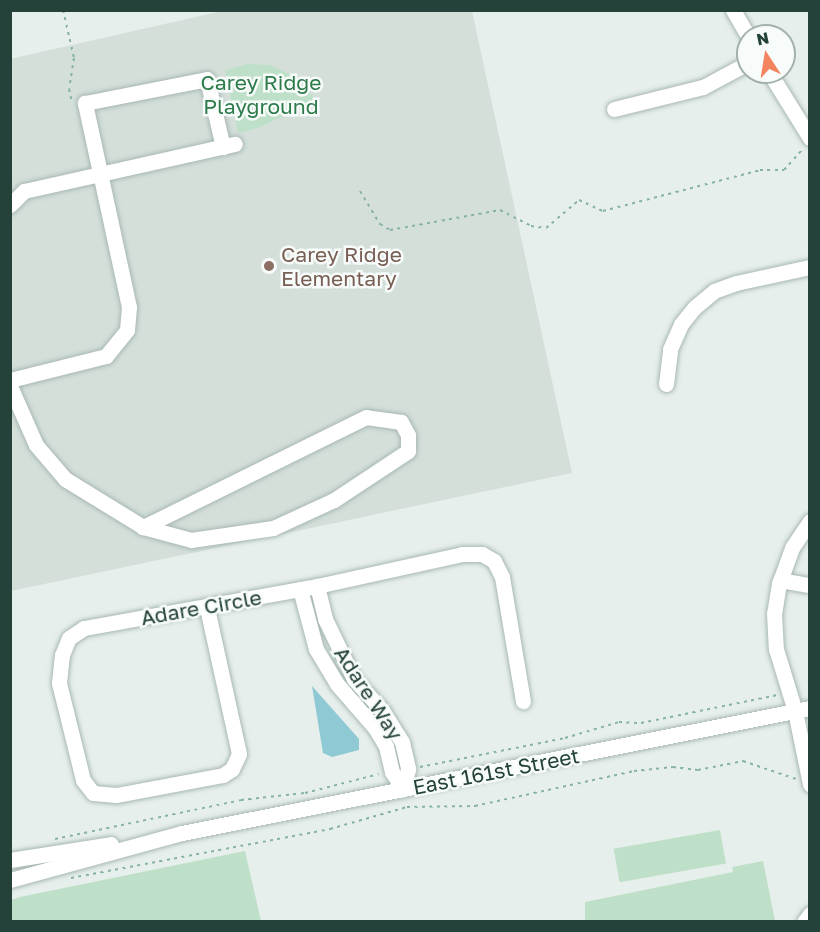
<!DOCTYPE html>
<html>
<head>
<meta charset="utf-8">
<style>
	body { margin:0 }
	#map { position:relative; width:820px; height:932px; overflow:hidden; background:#e6efeb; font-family:"Golos Text",sans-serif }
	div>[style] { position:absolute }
	.built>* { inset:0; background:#d4dfda }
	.green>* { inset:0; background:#bfe0c8; transform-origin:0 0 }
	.water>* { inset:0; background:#8ec9d4 }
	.path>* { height:2px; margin-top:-1px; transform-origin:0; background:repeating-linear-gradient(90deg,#86b3a5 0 3px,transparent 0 7.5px) }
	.roads { filter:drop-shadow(0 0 2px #a8b8b2) drop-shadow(0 0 2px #a8b8b2) }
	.minor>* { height:15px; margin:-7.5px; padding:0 7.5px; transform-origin:7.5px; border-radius:7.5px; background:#fff }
	.dots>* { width:16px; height:16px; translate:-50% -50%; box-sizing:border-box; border:3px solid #f7fbf9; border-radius:50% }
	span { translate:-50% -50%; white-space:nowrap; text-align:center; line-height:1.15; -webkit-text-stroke:5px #f7fbf9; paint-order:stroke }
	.park-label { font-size:21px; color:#2d7a4b }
	.education-label { font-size:21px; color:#785e54 }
	.left { translate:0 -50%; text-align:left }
	.street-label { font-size:21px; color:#24423a }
	.frame { position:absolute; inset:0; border:12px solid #24423a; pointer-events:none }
	.north { position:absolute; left:736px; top:24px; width:60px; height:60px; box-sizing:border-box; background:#f7fbf9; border:2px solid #a3b1ad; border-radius:50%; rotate:348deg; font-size:16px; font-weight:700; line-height:24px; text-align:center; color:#24423a }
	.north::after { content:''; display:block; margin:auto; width:21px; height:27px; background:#f4845f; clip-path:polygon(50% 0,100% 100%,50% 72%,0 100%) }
</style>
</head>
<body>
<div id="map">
	<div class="built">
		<div style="clip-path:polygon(222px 11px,472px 11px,572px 473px,11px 591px,10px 59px)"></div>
	</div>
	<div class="green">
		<div style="clip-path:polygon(248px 64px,270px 65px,296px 77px,316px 100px,258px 128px,238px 133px,225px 70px)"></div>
		<div style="left:720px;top:830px;width:34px;height:108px;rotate:80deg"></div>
		<div style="clip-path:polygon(245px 851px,261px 921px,11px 921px,11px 900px,20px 897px)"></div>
		<div style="clip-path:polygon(763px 861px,775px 921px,585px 921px,585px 902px,733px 872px,732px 867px)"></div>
	</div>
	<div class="water">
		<div style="clip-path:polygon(312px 686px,359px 739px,359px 750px,332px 757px,323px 753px)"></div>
	</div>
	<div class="path">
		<div style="left:63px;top:10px;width:49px;rotate:77.1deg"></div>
		<div style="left:74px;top:58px;width:31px;rotate:99deg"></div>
		<div style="left:69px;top:89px;width:14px;rotate:78deg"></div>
		<div style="left:360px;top:191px;width:39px;rotate:59deg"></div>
		<div style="left:380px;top:224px;width:12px;rotate:31deg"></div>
		<div style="left:390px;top:230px;width:112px;rotate:-10.3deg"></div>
		<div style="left:500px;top:210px;width:35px;rotate:27deg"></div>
		<div style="left:531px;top:226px;width:15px;rotate:8deg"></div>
		<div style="left:546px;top:228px;width:43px;rotate:-40.3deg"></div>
		<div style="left:579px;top:200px;width:26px;rotate:25deg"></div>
		<div style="left:603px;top:211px;width:162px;rotate:-14.6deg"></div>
		<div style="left:760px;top:170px;width:24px"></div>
		<div style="left:784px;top:170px;width:28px;rotate:-48deg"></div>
		<div style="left:420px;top:767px;width:148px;rotate:-11.3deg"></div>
		<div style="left:565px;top:738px;width:56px;rotate:-16.5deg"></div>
		<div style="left:619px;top:722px;width:22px;rotate:3deg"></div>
		<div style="left:641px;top:723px;width:139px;rotate:-11.6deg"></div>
		<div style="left:55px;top:839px;width:190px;rotate:-11.8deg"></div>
		<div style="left:241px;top:800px;width:64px;rotate:-6.2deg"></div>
		<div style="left:305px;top:793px;width:76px;rotate:-14.4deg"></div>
		<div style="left:71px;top:878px;width:264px;rotate:-10.7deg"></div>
		<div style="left:330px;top:829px;width:80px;rotate:-15.9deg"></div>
		<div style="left:407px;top:807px;width:68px;rotate:-0.8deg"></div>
		<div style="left:475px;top:806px;width:163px;rotate:-12.4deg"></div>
		<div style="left:634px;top:771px;width:39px;rotate:-6deg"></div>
		<div style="left:673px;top:767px;width:25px;rotate:7deg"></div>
		<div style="left:698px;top:770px;width:46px;rotate:-11.3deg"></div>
		<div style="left:743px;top:761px;width:56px;rotate:18.8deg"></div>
	</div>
	<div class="roads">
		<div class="minor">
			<div style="left:733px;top:10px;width:30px;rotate:60deg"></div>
			<div style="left:769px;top:72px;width:78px;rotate:58.2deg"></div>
			<div style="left:614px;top:109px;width:92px;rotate:-13.9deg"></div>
			<div style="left:703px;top:87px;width:51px;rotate:-28.1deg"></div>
			<div style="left:10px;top:205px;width:20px;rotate:-45deg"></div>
			<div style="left:24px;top:191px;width:216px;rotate:-12.6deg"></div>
			<div style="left:10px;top:380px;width:99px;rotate:-14deg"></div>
			<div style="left:106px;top:356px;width:33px;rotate:-51deg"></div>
			<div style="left:127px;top:330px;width:23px;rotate:-85deg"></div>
			<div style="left:129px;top:307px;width:209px;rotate:-102.2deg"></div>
			<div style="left:85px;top:103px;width:124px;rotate:-11.1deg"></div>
			<div style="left:207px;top:79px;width:70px;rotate:76.8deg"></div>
			<div style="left:666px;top:384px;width:35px;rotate:-83deg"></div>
			<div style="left:670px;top:349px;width:27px;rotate:-66deg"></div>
			<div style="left:681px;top:324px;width:22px;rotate:-51deg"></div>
			<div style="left:695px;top:307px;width:25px;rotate:-40deg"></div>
			<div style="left:714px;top:291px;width:23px;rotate:-20deg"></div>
			<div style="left:736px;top:283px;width:76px;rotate:-12.2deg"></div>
			<div style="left:10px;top:386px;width:64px;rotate:66.2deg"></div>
			<div style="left:36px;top:445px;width:45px;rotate:49.5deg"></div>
			<div style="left:65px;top:479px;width:92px;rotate:31.6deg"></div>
			<div style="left:143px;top:527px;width:50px;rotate:15.2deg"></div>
			<div style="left:191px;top:540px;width:83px;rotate:-8.3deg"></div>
			<div style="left:273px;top:528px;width:67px;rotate:-24.7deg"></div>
			<div style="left:334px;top:500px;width:89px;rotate:-33.5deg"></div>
			<div style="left:408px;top:451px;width:16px;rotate:-90deg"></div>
			<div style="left:408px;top:435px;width:15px;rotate:-118deg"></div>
			<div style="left:401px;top:422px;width:35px;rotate:-172deg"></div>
			<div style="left:366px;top:417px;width:249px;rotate:153.7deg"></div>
			<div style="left:810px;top:521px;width:32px;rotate:124deg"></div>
			<div style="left:792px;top:548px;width:37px;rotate:110deg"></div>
			<div style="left:779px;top:583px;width:30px;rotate:99deg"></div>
			<div style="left:774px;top:613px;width:36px;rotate:87deg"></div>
			<div style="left:776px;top:649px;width:65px;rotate:73deg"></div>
			<div style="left:795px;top:711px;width:75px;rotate:78.4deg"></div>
			<div style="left:780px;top:580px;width:28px;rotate:10deg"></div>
			<div style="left:317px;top:586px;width:34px;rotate:76deg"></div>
			<div style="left:325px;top:619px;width:67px;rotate:64.2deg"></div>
			<div style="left:354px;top:679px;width:42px;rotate:47.9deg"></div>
			<div style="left:382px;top:710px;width:38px;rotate:58deg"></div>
			<div style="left:402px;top:742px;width:28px;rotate:77deg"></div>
			<div style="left:408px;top:769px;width:21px;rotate:104deg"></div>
			<div style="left:300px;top:589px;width:62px;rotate:75.1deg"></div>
			<div style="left:316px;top:649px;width:41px;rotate:59deg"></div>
			<div style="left:337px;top:684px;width:58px;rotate:49.2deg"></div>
			<div style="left:375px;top:728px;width:21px;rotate:59deg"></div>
			<div style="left:386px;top:746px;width:27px;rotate:77deg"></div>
			<div style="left:392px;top:772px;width:20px;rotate:57deg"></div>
			<div style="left:207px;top:608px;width:149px;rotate:77.6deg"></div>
			<div style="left:239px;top:754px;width:17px;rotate:115deg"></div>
			<div style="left:232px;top:769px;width:11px;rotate:146deg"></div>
			<div style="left:223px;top:775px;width:109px;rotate:169.4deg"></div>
			<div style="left:116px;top:795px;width:23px;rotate:-175deg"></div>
			<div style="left:93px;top:793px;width:16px;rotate:-128deg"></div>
			<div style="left:83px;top:780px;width:100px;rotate:-103.9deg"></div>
			<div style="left:59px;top:683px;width:28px;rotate:-84deg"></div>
			<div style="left:62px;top:655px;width:18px;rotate:-68deg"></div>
			<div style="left:69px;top:638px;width:18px;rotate:-34deg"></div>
			<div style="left:84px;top:628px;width:237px;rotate:-10.2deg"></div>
			<div style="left:317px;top:586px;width:148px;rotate:-12.4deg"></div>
			<div style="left:462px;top:554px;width:20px"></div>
			<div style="left:482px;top:554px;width:14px;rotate:30deg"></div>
			<div style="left:494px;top:561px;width:18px;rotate:63deg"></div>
			<div style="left:502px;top:577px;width:126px;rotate:80.4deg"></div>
			<div style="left:10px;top:860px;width:102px;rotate:-9deg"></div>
			<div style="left:10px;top:880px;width:178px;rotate:-15.3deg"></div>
			<div style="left:182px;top:833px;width:640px;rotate:-11.26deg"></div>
			<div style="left:804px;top:922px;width:10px;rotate:-53deg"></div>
		</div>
	</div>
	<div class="dots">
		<div style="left:269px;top:266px;background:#8d6e63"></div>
	</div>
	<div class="park-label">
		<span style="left:261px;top:94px">Carey Ridge<br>Playground</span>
	</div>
	<div class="education-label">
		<span class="left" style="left:281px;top:266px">Carey Ridge<br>Elementary</span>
	</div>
	<div class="street-label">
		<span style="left:201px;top:607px;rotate:-10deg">Adare Circle</span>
		<span style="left:369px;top:693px;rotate:57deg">Adare Way</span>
		<span style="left:496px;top:771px;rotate:-11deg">East 161st Street</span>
	</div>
	<div class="frame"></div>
	<div class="north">N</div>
</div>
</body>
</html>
